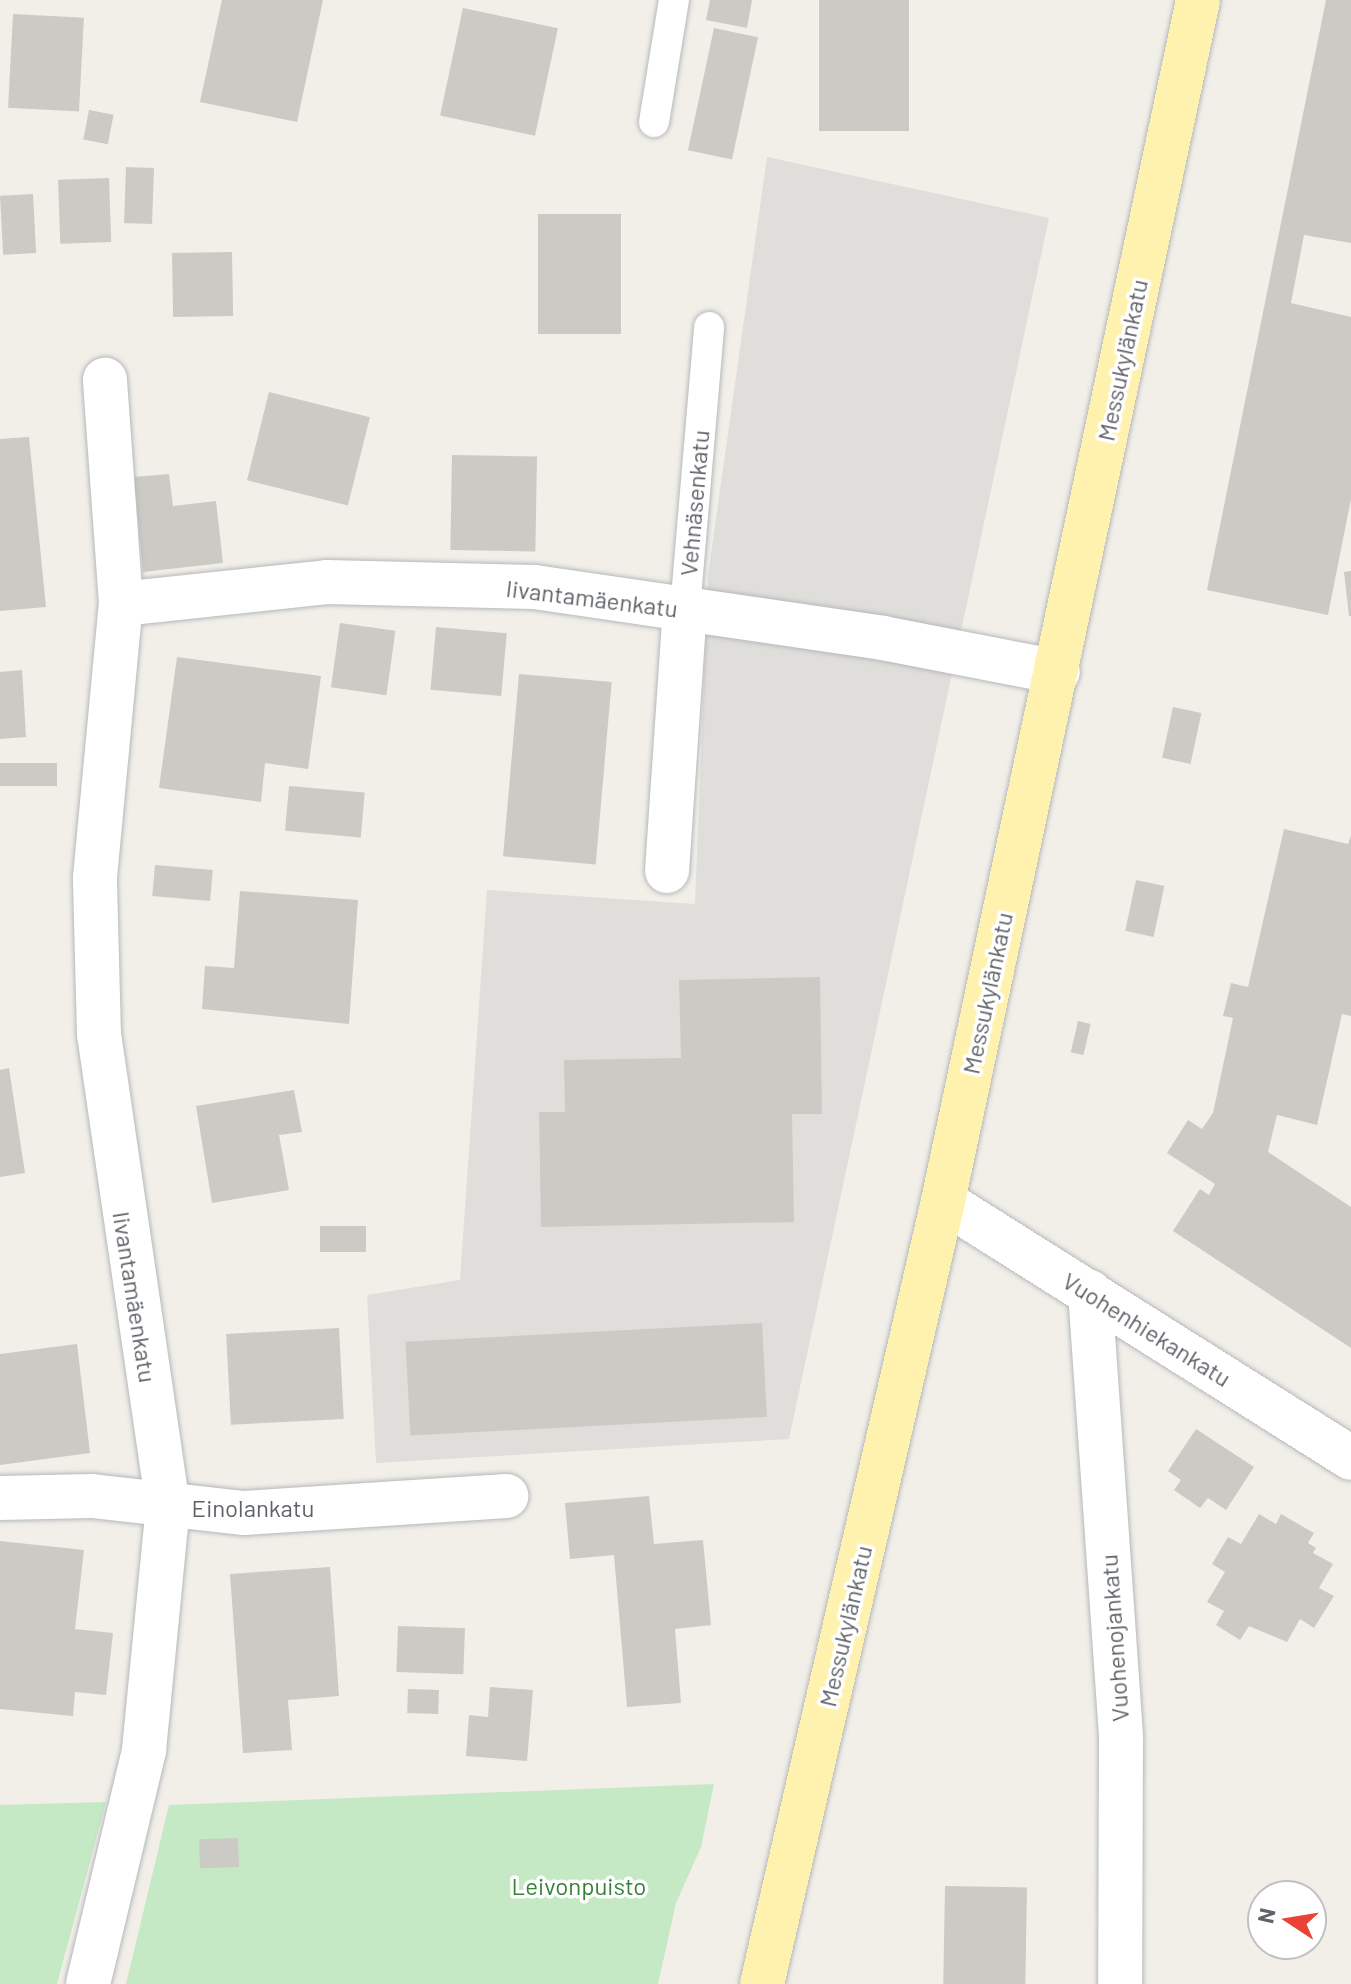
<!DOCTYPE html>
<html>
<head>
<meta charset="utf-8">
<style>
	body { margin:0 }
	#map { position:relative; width:1351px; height:1984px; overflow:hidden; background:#f1efe8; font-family:Barlow,sans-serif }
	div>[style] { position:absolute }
	.industrial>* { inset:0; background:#e0deda }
	.green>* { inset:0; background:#c5e8c5 }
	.building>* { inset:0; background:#cccac5; transform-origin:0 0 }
	.roads { filter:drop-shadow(0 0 2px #b5b8bc) drop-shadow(0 0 2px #b5b8bc) }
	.service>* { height:30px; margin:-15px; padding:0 15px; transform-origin:15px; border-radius:15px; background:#fff }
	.minor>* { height:44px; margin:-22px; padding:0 22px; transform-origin:22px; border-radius:22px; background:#fff }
	.primary>* { height:44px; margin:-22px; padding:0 22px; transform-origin:22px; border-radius:22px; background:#fff2af }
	span { translate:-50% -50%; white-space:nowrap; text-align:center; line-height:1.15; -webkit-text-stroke:7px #fff; paint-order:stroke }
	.street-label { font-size:24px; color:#5f6368 }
	.park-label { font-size:24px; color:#348238 }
	.north { position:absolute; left:1247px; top:1880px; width:80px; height:80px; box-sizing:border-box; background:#fff; border:2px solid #bfc1c3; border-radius:50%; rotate:282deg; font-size:22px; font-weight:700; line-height:32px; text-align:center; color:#5f6368 }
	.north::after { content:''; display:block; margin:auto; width:28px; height:36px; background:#ea4335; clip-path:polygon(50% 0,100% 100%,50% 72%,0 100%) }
</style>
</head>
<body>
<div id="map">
	<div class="industrial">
		<div style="clip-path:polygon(767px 157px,1049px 218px,789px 1439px,376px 1463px,367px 1295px,460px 1280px,487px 890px,695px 904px,708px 575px)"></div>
	</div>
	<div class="green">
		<div style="clip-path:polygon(714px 1784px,701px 1847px,676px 1903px,658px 1984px,126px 1984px,169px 1805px)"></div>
		<div style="clip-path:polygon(106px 1802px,57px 1984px,0 1984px,0 1805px)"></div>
	</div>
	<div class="building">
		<div style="clip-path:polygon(222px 0,323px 0,297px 122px,200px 102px)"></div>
		<div style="clip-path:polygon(710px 0,752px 0,747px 28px,706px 20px)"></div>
		<div style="left:819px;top:0;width:90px;height:131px"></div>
		<div style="clip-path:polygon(1326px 0,1351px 0,1351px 243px,1304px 235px,1291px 303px,1351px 317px,1351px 499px,1328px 615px,1207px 590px)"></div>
		<div style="left:463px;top:8px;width:97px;height:110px;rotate:12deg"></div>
		<div style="left:13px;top:14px;width:71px;height:94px;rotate:3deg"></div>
		<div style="left:714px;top:28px;width:45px;height:125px;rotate:12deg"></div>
		<div style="left:89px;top:110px;width:25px;height:30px;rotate:11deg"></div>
		<div style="left:126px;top:167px;width:28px;height:56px;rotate:2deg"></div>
		<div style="left:109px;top:178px;width:64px;height:51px;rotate:88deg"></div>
		<div style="left:33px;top:194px;width:59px;height:33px;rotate:87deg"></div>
		<div style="left:621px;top:214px;width:120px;height:83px;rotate:90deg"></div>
		<div style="left:232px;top:252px;width:64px;height:60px;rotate:89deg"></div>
		<div style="left:269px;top:392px;width:104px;height:91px;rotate:14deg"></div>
		<div style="clip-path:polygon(29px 437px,46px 607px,0 611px,0 439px)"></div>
		<div style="left:452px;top:455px;width:85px;height:95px;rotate:1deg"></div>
		<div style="clip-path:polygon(169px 474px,173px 506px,216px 501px,223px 563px,143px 572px,134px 477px)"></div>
		<div style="clip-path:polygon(1351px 571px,1351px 616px,1349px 616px,1344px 572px)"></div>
		<div style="left:340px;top:623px;width:56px;height:65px;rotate:8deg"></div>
		<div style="left:436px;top:627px;width:71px;height:63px;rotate:5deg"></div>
		<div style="clip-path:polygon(177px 657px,321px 676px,308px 769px,265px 763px,261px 802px,159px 788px)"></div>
		<div style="clip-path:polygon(22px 670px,26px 737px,0 739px,0 672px)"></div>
		<div style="left:519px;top:674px;width:93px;height:183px;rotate:5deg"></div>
		<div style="left:1173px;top:707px;width:29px;height:52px;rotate:12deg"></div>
		<div style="left:57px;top:763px;width:23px;height:57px;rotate:90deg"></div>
		<div style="left:289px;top:786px;width:76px;height:45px;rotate:5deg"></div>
		<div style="clip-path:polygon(1284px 829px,1348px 844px,1351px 835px,1351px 1016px,1342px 1014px,1317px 1125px,1277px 1115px,1268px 1152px,1351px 1207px,1351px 1348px,1173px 1231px,1200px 1189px,1209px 1195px,1215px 1184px,1167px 1153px,1188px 1120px,1202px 1129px,1213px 1113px,1233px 1018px,1223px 1016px,1231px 983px,1248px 987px)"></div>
		<div style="left:155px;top:865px;width:58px;height:31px;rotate:5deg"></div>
		<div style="left:1136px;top:880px;width:29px;height:52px;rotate:12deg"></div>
		<div style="clip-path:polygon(240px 891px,358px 900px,349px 1024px,202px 1009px,205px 966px,234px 968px)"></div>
		<div style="clip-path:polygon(820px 977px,822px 1114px,792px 1114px,794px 1222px,541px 1227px,539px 1112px,565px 1112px,564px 1060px,681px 1058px,679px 980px)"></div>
		<div style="left:1078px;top:1021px;width:13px;height:32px;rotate:13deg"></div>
		<div style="clip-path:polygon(9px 1068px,25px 1173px,0 1177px,0 1070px)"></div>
		<div style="clip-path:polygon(294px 1090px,302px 1132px,279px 1135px,289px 1190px,212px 1203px,196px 1106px)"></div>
		<div style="left:366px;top:1226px;width:26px;height:46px;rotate:90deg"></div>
		<div style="left:762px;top:1323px;width:94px;height:357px;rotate:87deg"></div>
		<div style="left:339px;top:1328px;width:91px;height:113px;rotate:87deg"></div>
		<div style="clip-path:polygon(77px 1344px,90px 1453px,0 1465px,0 1354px)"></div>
		<div style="clip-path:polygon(1196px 1429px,1254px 1467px,1226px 1510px,1208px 1498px,1200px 1508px,1174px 1490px,1181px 1480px,1168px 1471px)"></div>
		<div style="clip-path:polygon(649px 1496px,654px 1544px,703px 1540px,711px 1625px,675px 1629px,681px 1703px,627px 1707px,614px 1555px,570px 1559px,565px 1503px)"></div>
		<div style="clip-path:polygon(1259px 1514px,1276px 1524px,1281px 1514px,1314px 1533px,1308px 1543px,1316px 1548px,1313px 1553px,1333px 1564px,1319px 1588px,1334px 1596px,1314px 1628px,1300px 1619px,1287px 1642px,1249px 1626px,1240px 1640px,1216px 1625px,1224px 1611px,1207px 1602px,1225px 1572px,1212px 1564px,1228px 1537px,1241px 1544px)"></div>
		<div style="clip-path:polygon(0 1541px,84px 1550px,75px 1629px,113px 1633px,106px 1695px,75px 1692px,73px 1716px,0 1709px)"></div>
		<div style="clip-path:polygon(330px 1567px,339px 1696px,288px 1700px,292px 1750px,243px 1753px,230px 1574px)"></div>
		<div style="left:398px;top:1626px;width:67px;height:46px;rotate:2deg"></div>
		<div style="clip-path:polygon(490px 1687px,533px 1690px,527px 1761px,466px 1756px,469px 1715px,488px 1717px)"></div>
		<div style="left:408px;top:1689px;width:31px;height:24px;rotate:2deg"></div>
		<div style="left:238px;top:1838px;width:29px;height:39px;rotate:88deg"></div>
		<div style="left:945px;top:1886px;width:82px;height:98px;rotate:1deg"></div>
	</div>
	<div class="roads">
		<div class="service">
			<div style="left:654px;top:122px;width:124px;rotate:-80.7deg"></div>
			<div style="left:685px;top:609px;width:283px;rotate:-85.1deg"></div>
		</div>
		<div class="minor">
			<div style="left:121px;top:604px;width:207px;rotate:-6.1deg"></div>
			<div style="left:327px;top:582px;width:207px;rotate:1.4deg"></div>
			<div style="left:534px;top:587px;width:353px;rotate:8.3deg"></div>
			<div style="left:883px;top:638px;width:178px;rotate:11deg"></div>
			<div style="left:667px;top:871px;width:263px;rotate:-86.1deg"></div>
			<div style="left:943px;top:1201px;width:482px;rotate:32.2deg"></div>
			<div style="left:1090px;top:1292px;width:447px;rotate:86deg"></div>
			<div style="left:1121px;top:1738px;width:246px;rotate:90.2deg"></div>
			<div style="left:0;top:1498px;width:92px;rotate:-1.2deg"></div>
			<div style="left:92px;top:1496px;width:153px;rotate:6.4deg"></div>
			<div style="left:244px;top:1513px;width:263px;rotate:-3.7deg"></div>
			<div style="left:88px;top:1984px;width:241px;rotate:-76.5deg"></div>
			<div style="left:144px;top:1750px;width:244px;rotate:-84.4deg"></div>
			<div style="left:168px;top:1507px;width:477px;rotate:-98.3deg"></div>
			<div style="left:99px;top:1035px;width:158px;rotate:-91.5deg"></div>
			<div style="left:95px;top:877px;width:274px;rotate:-84.6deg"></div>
			<div style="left:121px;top:604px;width:225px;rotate:-94.1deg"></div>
		</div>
		<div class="primary">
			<div style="left:762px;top:1984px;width:804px;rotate:-76.98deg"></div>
			<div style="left:943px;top:1201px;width:1228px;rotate:-78.01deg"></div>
		</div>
	</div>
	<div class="street-label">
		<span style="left:1122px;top:360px;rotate:-78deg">Messukylänkatu</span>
		<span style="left:694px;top:503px;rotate:-85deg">Vehnäsenkatu</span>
		<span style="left:592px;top:598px;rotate:7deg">Iivantamäenkatu</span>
		<span style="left:987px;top:993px;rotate:-78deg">Messukylänkatu</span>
		<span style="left:135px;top:1297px;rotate:81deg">Iivantamäenkatu</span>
		<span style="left:1147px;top:1329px;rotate:32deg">Vuohenhiekankatu</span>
		<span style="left:253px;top:1508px">Einolankatu</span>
		<span style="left:845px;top:1626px;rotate:-77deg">Messukylänkatu</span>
		<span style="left:1114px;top:1638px;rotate:-94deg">Vuohenojankatu</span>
	</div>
	<div class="park-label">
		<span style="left:579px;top:1886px">Leivonpuisto</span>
	</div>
	<div class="north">N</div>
</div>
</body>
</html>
